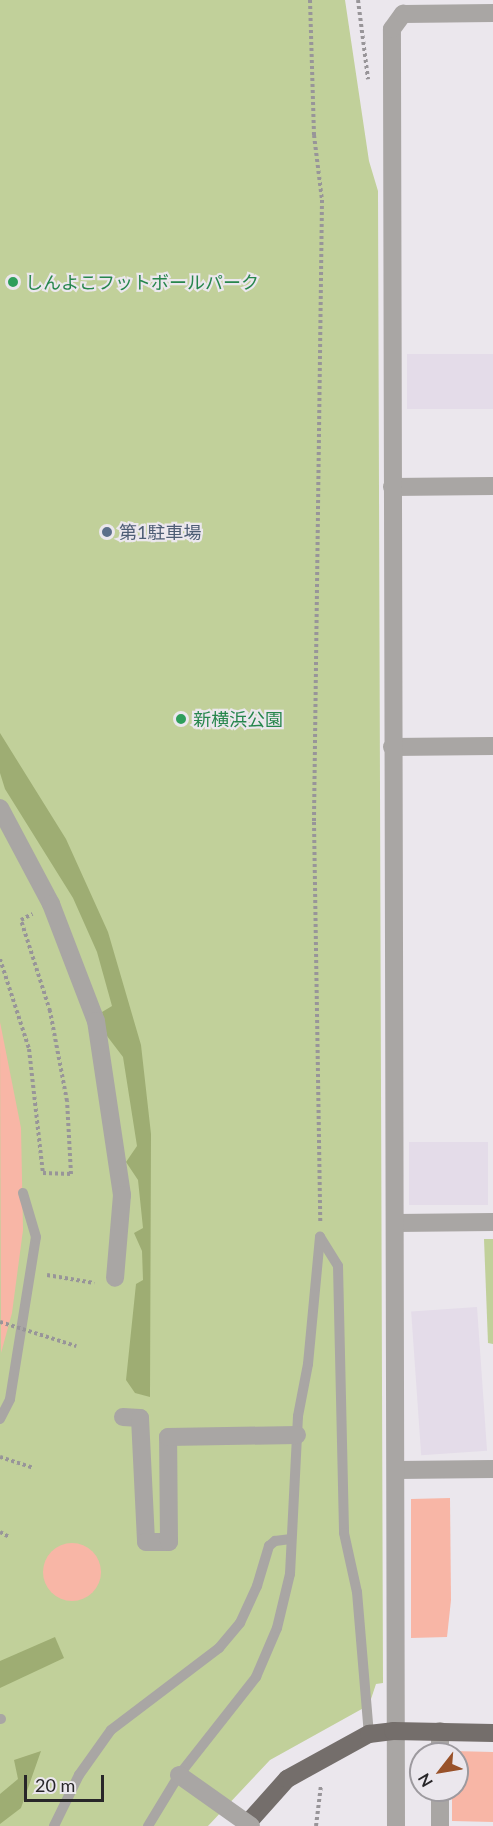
<!DOCTYPE html>
<html>
<head>
<meta charset="utf-8">
<style>
	body { margin:0 }
	#map { position:relative; width:493px; height:1826px; overflow:hidden; background:#ebe7ed; font-family:Lato,"Noto Sans JP",sans-serif }
	div>[style] { position:absolute }
	.built>* { inset:0; background:#e4dce9; transform-origin:0 0 }
	.green>* { inset:0; background:#c1d09a }
	.forest>* { inset:0; background:#9ead73 }
	.building>* { inset:0; background:#f8b6a6 }
	.round { border-radius:50% }
	.path>* { height:4px; margin-top:-2px; transform-origin:0; background:repeating-linear-gradient(90deg,#989599 0 3px,transparent 0 6px) }
	.lane>* { height:10px; margin:-5px; padding:0 5px; transform-origin:5px; border-radius:5px; background:#a9a6a4 }
	.street>* { height:18px; margin:-9px; padding:0 9px; transform-origin:9px; border-radius:9px; background:#a9a6a4 }
	.primary>* { height:18px; margin:-9px; padding:0 9px; transform-origin:9px; border-radius:9px; background:#746e6b }
	.path-bridge>* { height:4px; margin-top:-2px; transform-origin:0; background:repeating-linear-gradient(90deg,#989599 0 3px,transparent 0 6px) }
	.street-bridge>* { height:18px; margin:-9px; padding:0 9px; transform-origin:9px; border-radius:9px; background:#a9a6a4 }
	.dots>* { width:16px; height:16px; translate:-50% -50%; box-sizing:border-box; border:3px solid #ebe7ed; border-radius:50% }
	span { translate:-50% -50%; white-space:nowrap; text-align:center; line-height:1.15; -webkit-text-stroke:4.5px #ebe7ed; paint-order:stroke }
	.leisure-label { font-size:18px; color:#27864d }
	.left { translate:0 -50%; text-align:left }
	.service-label { font-size:18px; color:#4e5e75 }
	.north { position:absolute; left:409px; top:1742px; width:60px; height:60px; box-sizing:border-box; background:#ebe7ed; border:2px solid #9d9a9f; border-radius:50%; rotate:239deg; font-size:16px; font-weight:700; line-height:24px; text-align:center; color:#282629 }
	.north::after { content:''; display:block; margin:auto; width:21px; height:27px; background:#99522a; clip-path:polygon(50% 0,100% 100%,50% 72%,0 100%) }
	.scale { position:absolute; left:24px; top:1775px; width:80px; height:27px; box-sizing:border-box; border:3px solid #282629; border-top:0; padding-left:8px; font-size:18px; line-height:21px; white-space:nowrap; color:#282629; -webkit-text-stroke:4px #ebe7ed; paint-order:stroke }
</style>
</head>
<body>
<div id="map">
	<div class="built">
		<div style="left:493px;top:354px;width:55px;height:86px;rotate:90deg"></div>
		<div style="left:409px;top:1142px;width:79px;height:63px"></div>
		<div style="left:477px;top:1307px;width:144px;height:66px;rotate:86deg"></div>
	</div>
	<div class="green">
		<div style="clip-path:polygon(0 0,345px 0,369px 161px,378px 191px,383px 1683px,376px 1684px,369px 1705px,270px 1760px,208px 1826px,0 1826px)"></div>
		<div style="clip-path:polygon(484px 1239px,493px 1239px,493px 1344px,488px 1343px)"></div>
	</div>
	<div class="forest">
		<div style="clip-path:polygon(0 733px,66px 839px,108px 932px,141px 1045px,151px 1134px,150px 1397px,135px 1393px,126px 1380px,136px 1284px,143px 1280px,142px 1251px,134px 1233px,143px 1228px,138px 1180px,126px 1162px,137px 1146px,123px 1057px,107px 1036px,102px 1012px,112px 1006px,97px 952px,73px 898px,5px 789px,0 773px)"></div>
		<div style="clip-path:polygon(55px 1637px,64px 1658px,0 1688px,0 1661px)"></div>
		<div style="clip-path:polygon(41px 1751px,21px 1808px,0 1824px,0 1794px,18px 1779px,14px 1760px)"></div>
	</div>
	<div class="building">
		<div style="clip-path:polygon(0 1022px,21px 1128px,23px 1230px,12px 1313px,1px 1353px)"></div>
		<div style="clip-path:polygon(450px 1498px,451px 1600px,447px 1637px,411px 1638px,411px 1499px)"></div>
		<div class="round" style="left:43px;top:1543px;width:58px;height:58px"></div>
		<div style="clip-path:polygon(453px 1751px,493px 1752px,493px 1822px,452px 1821px,452px 1790px,457px 1790px,457px 1754px)"></div>
	</div>
	<div class="path">
		<div style="left:310px;top:0;width:135px;rotate:88.3deg"></div>
		<div style="left:314px;top:135px;width:65px;rotate:83deg"></div>
		<div style="left:322px;top:200px;width:622px;rotate:90.74deg"></div>
		<div style="left:314px;top:822px;width:399px;rotate:89.1deg"></div>
		<div style="left:358px;top:0;width:80px;rotate:82.8deg"></div>
		<div style="left:0;top:959px;width:95px;rotate:72.1deg"></div>
		<div style="left:29px;top:1049px;width:125px;rotate:83.6deg"></div>
		<div style="left:43px;top:1173px;width:28px;rotate:2deg"></div>
		<div style="left:71px;top:1174px;width:73px;rotate:-93.1deg"></div>
		<div style="left:67px;top:1101px;width:92px;rotate:-100.7deg"></div>
		<div style="left:50px;top:1011px;width:96px;rotate:-107.7deg"></div>
		<div style="left:21px;top:920px;width:13px;rotate:-29deg"></div>
		<div style="left:47px;top:1275px;width:48px;rotate:9.7deg"></div>
		<div style="left:0;top:1457px;width:35px;rotate:18deg"></div>
		<div style="left:0;top:1532px;width:10px;rotate:29deg"></div>
		<div style="left:316px;top:1826px;width:41px;rotate:-83deg"></div>
	</div>
	<div class="lane">
		<div style="left:320px;top:1237px;width:34px;rotate:58deg"></div>
		<div style="left:338px;top:1266px;width:267px;rotate:88.7deg"></div>
		<div style="left:344px;top:1533px;width:60px;rotate:77.6deg"></div>
		<div style="left:357px;top:1592px;width:143px;rotate:85.2deg"></div>
		<div style="left:0;top:1419px;width:22px;rotate:-63deg"></div>
		<div style="left:10px;top:1399px;width:164px;rotate:-80.9deg"></div>
		<div style="left:36px;top:1237px;width:46px;rotate:-106.5deg"></div>
		<div style="left:0;top:1719px;width:1px"></div>
		<div style="left:54px;top:1826px;width:57px;rotate:-63.9deg"></div>
		<div style="left:79px;top:1775px;width:55px;rotate:-54.6deg"></div>
		<div style="left:111px;top:1730px;width:136px;rotate:-37.2deg"></div>
		<div style="left:219px;top:1648px;width:33px;rotate:-50deg"></div>
		<div style="left:240px;top:1623px;width:41px;rotate:-65.3deg"></div>
		<div style="left:257px;top:1586px;width:42px;rotate:-73.3deg"></div>
		<div style="left:269px;top:1546px;width:8px;rotate:-40deg"></div>
		<div style="left:275px;top:1541px;width:16px;rotate:-7deg"></div>
		<div style="left:148px;top:1826px;width:60px;rotate:-58.7deg"></div>
		<div style="left:179px;top:1775px;width:125px;rotate:-51.8deg"></div>
		<div style="left:256px;top:1677px;width:53px;rotate:-66.8deg"></div>
		<div style="left:277px;top:1628px;width:56px;rotate:-76.5deg"></div>
		<div style="left:290px;top:1574px;width:158px;rotate:-87.1deg"></div>
		<div style="left:298px;top:1416px;width:53px;rotate:-79.1deg"></div>
		<div style="left:308px;top:1364px;width:128px;rotate:-84.6deg"></div>
	</div>
	<div class="street">
		<div style="left:392px;top:487px;width:101px;rotate:-0.6deg"></div>
		<div style="left:392px;top:747px;width:101px;rotate:-0.6deg"></div>
		<div style="left:0;top:808px;width:109px;rotate:62deg"></div>
		<div style="left:51px;top:904px;width:125px;rotate:69deg"></div>
		<div style="left:96px;top:1021px;width:176px;rotate:81.5deg"></div>
		<div style="left:122px;top:1195px;width:83px;rotate:94.8deg"></div>
		<div style="left:396px;top:1223px;width:97px;rotate:-0.6deg"></div>
		<div style="left:123px;top:1417px;width:17px;rotate:3deg"></div>
		<div style="left:140px;top:1418px;width:124px;rotate:87.2deg"></div>
		<div style="left:146px;top:1542px;width:23px"></div>
		<div style="left:169px;top:1542px;width:105px;rotate:-90.5deg"></div>
		<div style="left:168px;top:1437px;width:129px;rotate:-0.9deg"></div>
		<div style="left:397px;top:1470px;width:96px;rotate:-0.6deg"></div>
		<div style="left:440px;top:1754px;width:23px;rotate:-90deg"></div>
		<div style="left:396px;top:1826px;width:1797px;rotate:-90.13deg"></div>
		<div style="left:392px;top:29px;width:19px;rotate:-54deg"></div>
		<div style="left:403px;top:14px;width:90px;rotate:-0.6deg"></div>
		<div style="left:440px;top:1826px;width:36px;rotate:-90deg"></div>
	</div>
	<div class="primary">
		<div style="left:245px;top:1826px;width:63px;rotate:-48.2deg"></div>
		<div style="left:287px;top:1779px;width:94px;rotate:-28.8deg"></div>
		<div style="left:369px;top:1734px;width:24px;rotate:-7deg"></div>
		<div style="left:393px;top:1731px;width:100px;rotate:1.1deg"></div>
	</div>
	<div class="path-bridge">
		<div style="left:0;top:1322px;width:80px;rotate:17.5deg"></div>
	</div>
	<div class="street-bridge">
		<div style="left:179px;top:1775px;width:88px;rotate:35.3deg"></div>
	</div>
	<div class="dots">
		<div style="left:13px;top:282px;background:#2e9e5b"></div>
		<div style="left:107px;top:532px;background:#5c6f8a"></div>
		<div style="left:181px;top:719px;background:#2e9e5b"></div>
	</div>
	<div class="leisure-label">
		<span class="left" style="left:25px;top:282px">しんよこフットボールパーク</span>
		<span class="left" style="left:193px;top:719px">新横浜公園</span>
	</div>
	<div class="service-label">
		<span class="left" style="left:119px;top:532px">第1駐車場</span>
	</div>
	<div class="north">N</div>
	<div class="scale">20 m</div>
</div>
</body>
</html>
